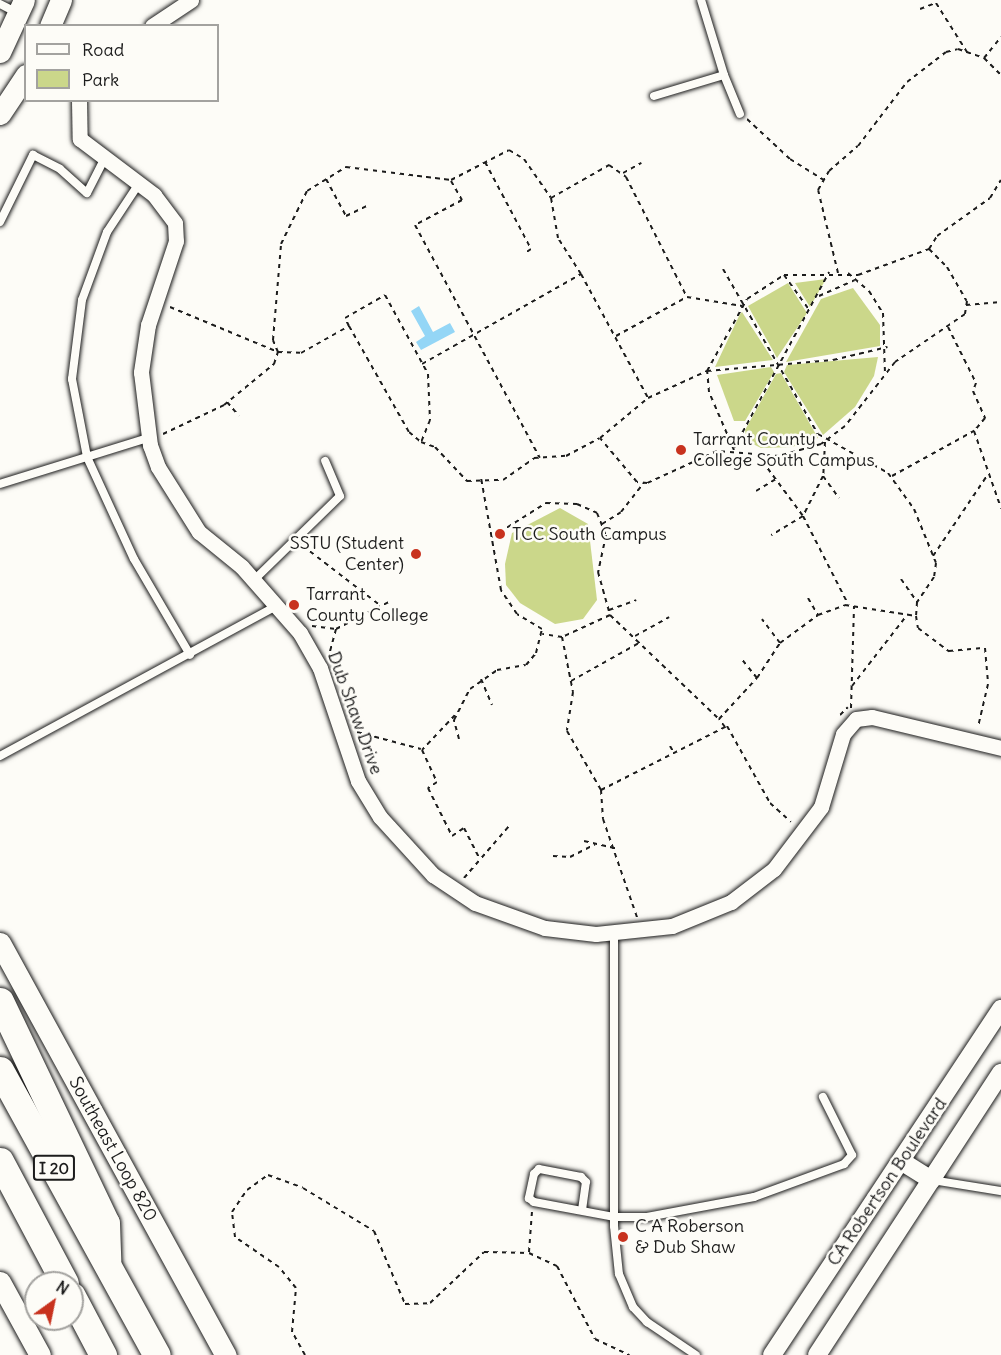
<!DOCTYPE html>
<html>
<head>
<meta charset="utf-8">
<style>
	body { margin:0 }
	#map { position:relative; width:1001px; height:1355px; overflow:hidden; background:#fdfcf7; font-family:Delius,sans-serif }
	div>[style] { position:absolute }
	.green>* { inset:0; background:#cbd78a }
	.water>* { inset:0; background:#94d6f6 }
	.path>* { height:2px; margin-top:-1px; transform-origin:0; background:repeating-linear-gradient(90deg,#1c1c1c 0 4.5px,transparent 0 9px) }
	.roads { filter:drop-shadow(0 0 2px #1c1c1c) drop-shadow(0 0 2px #1c1c1c) }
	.service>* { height:8px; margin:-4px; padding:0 4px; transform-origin:4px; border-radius:4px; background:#fdfcf7 }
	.minor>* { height:15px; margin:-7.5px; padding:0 7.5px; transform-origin:7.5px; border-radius:7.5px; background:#fdfcf7 }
	.tertiary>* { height:18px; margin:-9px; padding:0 9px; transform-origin:9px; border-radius:9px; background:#fdfcf7 }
	.secondary>* { height:21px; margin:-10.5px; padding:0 10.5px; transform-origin:10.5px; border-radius:10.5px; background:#fdfcf7 }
	.motorway>* { height:27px; margin:-13.5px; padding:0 13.5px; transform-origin:13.5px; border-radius:13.5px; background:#fdfcf7 }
	.dots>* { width:16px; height:16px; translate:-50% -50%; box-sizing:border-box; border:3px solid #fdfcf7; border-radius:50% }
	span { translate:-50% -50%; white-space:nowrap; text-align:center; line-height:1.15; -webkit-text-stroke:5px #fdfcf7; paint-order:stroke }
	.shield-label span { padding:2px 4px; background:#fdfcf7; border:2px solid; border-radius:4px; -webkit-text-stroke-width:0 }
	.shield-label { font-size:16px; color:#1c1c1c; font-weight:700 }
	.poi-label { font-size:18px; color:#1c1c1c }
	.left { translate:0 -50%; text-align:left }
	.right { translate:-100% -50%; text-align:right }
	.street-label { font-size:18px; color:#1c1c1c }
	.legend { position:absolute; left:24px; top:24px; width:195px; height:78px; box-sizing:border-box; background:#fdfcf7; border:2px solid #a3a29f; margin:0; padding:8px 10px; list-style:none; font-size:18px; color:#1c1c1c }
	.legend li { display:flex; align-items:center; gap:12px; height:30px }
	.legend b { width:30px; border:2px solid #a3a29f }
	.north { position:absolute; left:24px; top:1271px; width:60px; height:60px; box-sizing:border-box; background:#fdfcf7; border:2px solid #a3a29f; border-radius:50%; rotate:33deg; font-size:16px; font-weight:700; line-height:24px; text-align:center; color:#1c1c1c }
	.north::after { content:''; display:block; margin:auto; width:21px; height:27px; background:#c8321e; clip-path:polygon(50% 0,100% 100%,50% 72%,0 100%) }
</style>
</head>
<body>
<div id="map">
	<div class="green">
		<div style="clip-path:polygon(826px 279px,810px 307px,795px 283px)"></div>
		<div style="clip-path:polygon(788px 283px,807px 313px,777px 358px,748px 306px)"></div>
		<div style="clip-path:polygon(853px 288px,880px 325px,880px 346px,786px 362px,821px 299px)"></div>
		<div style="clip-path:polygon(742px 312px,773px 360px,715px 367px,740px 314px)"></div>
		<div style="clip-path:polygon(878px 357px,874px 376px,855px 407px,823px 435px,784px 372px,787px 365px)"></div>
		<div style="clip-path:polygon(771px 367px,774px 372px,745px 421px,734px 421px,717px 375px)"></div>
		<div style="clip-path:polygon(781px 373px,818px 438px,792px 447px,761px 448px,747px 441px,745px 430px,776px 374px)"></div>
		<div style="clip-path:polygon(560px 508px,588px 524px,597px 600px,583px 619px,555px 624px,520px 603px,506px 585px,505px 564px,512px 533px)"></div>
	</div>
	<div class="water">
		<div style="clip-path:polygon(419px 306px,433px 332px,450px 323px,455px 332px,421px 350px,416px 342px,425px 336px,411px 311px)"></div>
	</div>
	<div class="path">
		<div style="left:920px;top:9px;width:17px;rotate:-21deg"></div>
		<div style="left:936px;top:3px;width:58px;rotate:57.7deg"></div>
		<div style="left:984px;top:58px;width:24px;rotate:45deg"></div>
		<div style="left:747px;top:119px;width:59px;rotate:42.9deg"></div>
		<div style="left:790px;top:159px;width:40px;rotate:32deg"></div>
		<div style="left:485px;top:162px;width:98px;rotate:62.1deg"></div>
		<div style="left:531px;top:249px;width:7px;rotate:146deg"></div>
		<div style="left:623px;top:173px;width:21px;rotate:-29deg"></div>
		<div style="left:326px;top:179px;width:42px;rotate:61.6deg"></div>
		<div style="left:346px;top:216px;width:25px;rotate:-26deg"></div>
		<div style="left:451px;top:181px;width:22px;rotate:60deg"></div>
		<div style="left:462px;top:200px;width:53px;rotate:152deg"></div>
		<div style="left:415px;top:225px;width:264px;rotate:61.8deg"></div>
		<div style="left:929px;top:249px;width:15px;rotate:-58deg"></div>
		<div style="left:937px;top:236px;width:65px;rotate:-35.6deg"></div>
		<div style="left:990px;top:198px;width:21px;rotate:-59deg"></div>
		<div style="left:723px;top:269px;width:190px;rotate:60.1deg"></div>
		<div style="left:818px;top:434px;width:80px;rotate:29.1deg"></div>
		<div style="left:888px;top:473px;width:44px;rotate:54.2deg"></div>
		<div style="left:914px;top:509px;width:58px;rotate:67.8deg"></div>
		<div style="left:936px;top:563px;width:14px;rotate:98deg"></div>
		<div style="left:934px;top:577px;width:30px;rotate:124deg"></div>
		<div style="left:838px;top:273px;width:85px;rotate:-103.5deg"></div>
		<div style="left:818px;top:190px;width:22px;rotate:-60deg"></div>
		<div style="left:829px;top:171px;width:38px;rotate:-41deg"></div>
		<div style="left:858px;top:146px;width:81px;rotate:-52.6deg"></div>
		<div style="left:907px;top:82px;width:49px;rotate:-37.6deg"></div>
		<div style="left:946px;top:52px;width:12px;rotate:-14deg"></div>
		<div style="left:958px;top:49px;width:28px;rotate:19deg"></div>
		<div style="left:984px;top:58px;width:27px;rotate:-51deg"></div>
		<div style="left:848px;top:273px;width:28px;rotate:41deg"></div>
		<div style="left:869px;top:291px;width:26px;rotate:58deg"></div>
		<div style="left:883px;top:313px;width:61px;rotate:88.1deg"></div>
		<div style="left:581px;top:274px;width:43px;rotate:-122.6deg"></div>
		<div style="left:558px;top:238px;width:41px;rotate:-99.9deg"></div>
		<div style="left:551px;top:198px;width:67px;rotate:-29.6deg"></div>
		<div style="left:609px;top:165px;width:21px;rotate:35deg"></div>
		<div style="left:626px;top:177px;width:135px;rotate:63.1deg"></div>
		<div style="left:687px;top:297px;width:56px;rotate:9.3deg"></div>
		<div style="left:784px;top:275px;width:44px;rotate:54.2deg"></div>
		<div style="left:819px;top:296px;width:39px;rotate:-24deg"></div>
		<div style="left:966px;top:305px;width:35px;rotate:-5deg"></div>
		<div style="left:170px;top:307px;width:117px;rotate:22.6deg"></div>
		<div style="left:349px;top:326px;width:122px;rotate:60.5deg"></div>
		<div style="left:409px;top:432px;width:16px;rotate:40deg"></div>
		<div style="left:948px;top:327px;width:63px;rotate:63.4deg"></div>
		<div style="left:976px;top:383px;width:9px;rotate:111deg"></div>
		<div style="left:973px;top:391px;width:30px;rotate:66deg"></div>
		<div style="left:985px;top:418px;width:17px;rotate:130deg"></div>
		<div style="left:974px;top:431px;width:82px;rotate:70.7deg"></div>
		<div style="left:616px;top:336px;width:81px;rotate:-28.8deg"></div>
		<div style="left:278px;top:352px;width:13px;rotate:-113deg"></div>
		<div style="left:273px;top:340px;width:96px;rotate:-85.2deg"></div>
		<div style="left:281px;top:244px;width:59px;rotate:-63.9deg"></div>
		<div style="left:307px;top:191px;width:46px;rotate:-31.6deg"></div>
		<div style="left:346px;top:167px;width:106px;rotate:7.1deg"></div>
		<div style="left:451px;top:180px;width:65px;rotate:-27.3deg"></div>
		<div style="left:509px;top:150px;width:17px;rotate:31deg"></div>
		<div style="left:524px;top:159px;width:47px;rotate:55.3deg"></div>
		<div style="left:422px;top:364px;width:183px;rotate:-29.5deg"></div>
		<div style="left:581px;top:274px;width:141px;rotate:61.6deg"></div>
		<div style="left:227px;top:402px;width:18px;rotate:49deg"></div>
		<div style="left:163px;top:434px;width:68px;rotate:-25.4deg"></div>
		<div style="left:224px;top:405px;width:65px;rotate:-39.4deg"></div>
		<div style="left:274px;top:364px;width:13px;rotate:-72deg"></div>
		<div style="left:278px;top:352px;width:23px;rotate:2deg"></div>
		<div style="left:301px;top:353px;width:55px;rotate:-29.4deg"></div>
		<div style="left:349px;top:326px;width:9px;rotate:-117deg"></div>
		<div style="left:345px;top:318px;width:46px;rotate:-29.9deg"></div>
		<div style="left:385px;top:295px;width:90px;rotate:61.4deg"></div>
		<div style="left:428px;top:374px;width:46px;rotate:87.5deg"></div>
		<div style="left:430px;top:420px;width:24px;rotate:112deg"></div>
		<div style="left:421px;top:442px;width:15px;rotate:20deg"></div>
		<div style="left:435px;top:447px;width:47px;rotate:46.7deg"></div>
		<div style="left:467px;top:481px;width:36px;rotate:-2deg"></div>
		<div style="left:503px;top:480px;width:38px;rotate:-35deg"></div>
		<div style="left:534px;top:458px;width:32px;rotate:-4deg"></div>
		<div style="left:566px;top:456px;width:38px;rotate:-28deg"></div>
		<div style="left:600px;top:438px;width:62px;rotate:-39.8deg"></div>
		<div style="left:648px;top:398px;width:65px;rotate:-24.6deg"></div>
		<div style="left:707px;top:371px;width:82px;rotate:-60.9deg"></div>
		<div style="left:747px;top:299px;width:44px;rotate:-33deg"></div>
		<div style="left:784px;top:275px;width:74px"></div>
		<div style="left:858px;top:275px;width:76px;rotate:-20.1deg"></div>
		<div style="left:929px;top:249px;width:25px;rotate:45deg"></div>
		<div style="left:947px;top:267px;width:39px;rotate:60deg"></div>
		<div style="left:967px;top:301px;width:13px;rotate:99deg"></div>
		<div style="left:965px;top:314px;width:85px;rotate:145.6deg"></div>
		<div style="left:895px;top:362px;width:81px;rotate:128deg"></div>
		<div style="left:845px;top:426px;width:30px;rotate:143deg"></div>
		<div style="left:821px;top:444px;width:44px;rotate:164.1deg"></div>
		<div style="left:779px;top:456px;width:62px;rotate:-175.4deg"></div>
		<div style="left:717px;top:451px;width:77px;rotate:155.4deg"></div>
		<div style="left:647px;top:483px;width:10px;rotate:-174deg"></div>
		<div style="left:637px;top:482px;width:57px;rotate:-130.1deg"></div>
		<div style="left:825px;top:442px;width:34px;rotate:93deg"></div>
		<div style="left:823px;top:476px;width:27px;rotate:54deg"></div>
		<div style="left:734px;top:448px;width:200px;rotate:-61.6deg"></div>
		<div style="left:734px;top:450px;width:63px;rotate:-113.3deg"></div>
		<div style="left:709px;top:392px;width:21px;rotate:-95deg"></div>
		<div style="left:707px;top:371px;width:126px;rotate:-5deg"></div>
		<div style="left:833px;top:360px;width:56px;rotate:-13.5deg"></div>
		<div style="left:757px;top:454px;width:77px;rotate:53.4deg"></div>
		<div style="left:803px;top:516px;width:37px;rotate:149deg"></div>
		<div style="left:823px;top:476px;width:45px;rotate:116.6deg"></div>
		<div style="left:803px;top:516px;width:99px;rotate:62.9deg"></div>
		<div style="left:892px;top:476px;width:94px;rotate:-28.8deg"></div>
		<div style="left:756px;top:491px;width:23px;rotate:-31deg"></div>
		<div style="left:602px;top:524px;width:22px;rotate:-32deg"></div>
		<div style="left:621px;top:512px;width:37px;rotate:-52deg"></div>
		<div style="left:492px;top:537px;width:64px;rotate:-32.2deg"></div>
		<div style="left:546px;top:503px;width:31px;rotate:2deg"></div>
		<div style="left:577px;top:504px;width:22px;rotate:24deg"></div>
		<div style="left:597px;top:513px;width:24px;rotate:68deg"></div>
		<div style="left:606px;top:535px;width:38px;rotate:102deg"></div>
		<div style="left:598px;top:572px;width:45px;rotate:74.4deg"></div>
		<div style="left:610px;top:615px;width:53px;rotate:155.4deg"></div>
		<div style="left:562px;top:637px;width:20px;rotate:-171deg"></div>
		<div style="left:303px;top:546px;width:98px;rotate:37.6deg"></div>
		<div style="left:933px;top:556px;width:99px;rotate:-56.1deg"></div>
		<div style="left:901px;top:579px;width:28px;rotate:55deg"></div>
		<div style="left:917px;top:602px;width:14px;rotate:94deg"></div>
		<div style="left:808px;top:598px;width:20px;rotate:60deg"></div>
		<div style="left:609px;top:610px;width:29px;rotate:-20deg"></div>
		<div style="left:610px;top:615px;width:151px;rotate:43.7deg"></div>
		<div style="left:312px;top:626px;width:24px;rotate:7deg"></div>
		<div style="left:336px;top:629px;width:27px;rotate:105deg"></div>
		<div style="left:336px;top:629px;width:59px;rotate:-27deg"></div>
		<div style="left:635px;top:636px;width:39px;rotate:-29deg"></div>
		<div style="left:562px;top:637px;width:56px;rotate:78.7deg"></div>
		<div style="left:573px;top:692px;width:39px;rotate:99deg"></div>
		<div style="left:567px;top:731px;width:68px;rotate:60deg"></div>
		<div style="left:601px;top:790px;width:29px;rotate:86deg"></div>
		<div style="left:603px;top:819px;width:104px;rotate:70.9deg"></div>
		<div style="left:780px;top:643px;width:47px;rotate:-36.4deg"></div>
		<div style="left:818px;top:615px;width:29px;rotate:-20deg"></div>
		<div style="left:845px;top:605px;width:72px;rotate:8.8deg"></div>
		<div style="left:916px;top:616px;width:12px;rotate:81deg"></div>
		<div style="left:918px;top:628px;width:39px;rotate:37deg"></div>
		<div style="left:949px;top:651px;width:36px;rotate:-5deg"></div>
		<div style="left:985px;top:648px;width:36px;rotate:85deg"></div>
		<div style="left:988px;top:684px;width:44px;rotate:103.1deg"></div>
		<div style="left:757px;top:678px;width:42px;rotate:-56.7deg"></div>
		<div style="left:780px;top:643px;width:30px;rotate:-127deg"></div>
		<div style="left:481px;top:679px;width:28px;rotate:67deg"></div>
		<div style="left:571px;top:681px;width:78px;rotate:-29.2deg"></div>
		<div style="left:852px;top:686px;width:90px;rotate:-52.2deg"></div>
		<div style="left:851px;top:708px;width:102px;rotate:-88.3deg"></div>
		<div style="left:455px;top:715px;width:48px;rotate:133.3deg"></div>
		<div style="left:422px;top:750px;width:35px;rotate:65deg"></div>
		<div style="left:437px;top:782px;width:11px;rotate:146deg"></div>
		<div style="left:428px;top:788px;width:54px;rotate:63.4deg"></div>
		<div style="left:452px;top:836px;width:14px;rotate:-34deg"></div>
		<div style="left:464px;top:828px;width:35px;rotate:63deg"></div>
		<div style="left:840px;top:715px;width:11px;rotate:-45deg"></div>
		<div style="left:725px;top:727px;width:10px;rotate:-127deg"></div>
		<div style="left:719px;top:719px;width:56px;rotate:-47.2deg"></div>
		<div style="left:757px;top:678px;width:26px;rotate:-129deg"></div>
		<div style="left:357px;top:732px;width:66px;rotate:14.9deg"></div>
		<div style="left:459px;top:739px;width:20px;rotate:-105deg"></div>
		<div style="left:454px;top:720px;width:35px;rotate:-63deg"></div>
		<div style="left:470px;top:689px;width:33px;rotate:-35deg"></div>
		<div style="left:497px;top:670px;width:29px;rotate:-10deg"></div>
		<div style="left:526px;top:665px;width:16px;rotate:-50deg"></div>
		<div style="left:536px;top:653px;width:25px;rotate:-76deg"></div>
		<div style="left:542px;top:629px;width:29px;rotate:-149deg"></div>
		<div style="left:517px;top:614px;width:29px;rotate:-124deg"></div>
		<div style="left:501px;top:590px;width:114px;rotate:-100.1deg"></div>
		<div style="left:670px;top:746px;width:8px;rotate:60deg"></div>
		<div style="left:601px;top:790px;width:141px;rotate:-26.9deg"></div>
		<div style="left:727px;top:726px;width:88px;rotate:60.8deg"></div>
		<div style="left:770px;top:803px;width:28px;rotate:42deg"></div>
		<div style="left:584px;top:841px;width:32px;rotate:13deg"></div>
		<div style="left:553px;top:856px;width:17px;rotate:3deg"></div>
		<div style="left:570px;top:857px;width:28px;rotate:-27deg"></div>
		<div style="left:464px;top:878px;width:69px;rotate:-49.1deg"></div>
		<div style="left:529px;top:1252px;width:41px;rotate:-85.8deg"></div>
		<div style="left:305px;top:1355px;width:26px;rotate:-119deg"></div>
		<div style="left:292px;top:1332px;width:44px;rotate:-84.8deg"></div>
		<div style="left:296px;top:1288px;width:27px;rotate:-129deg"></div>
		<div style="left:279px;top:1267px;width:53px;rotate:-145.7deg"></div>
		<div style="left:235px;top:1237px;width:25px;rotate:-97deg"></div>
		<div style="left:232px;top:1212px;width:27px;rotate:-56deg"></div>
		<div style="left:247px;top:1190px;width:26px;rotate:-36deg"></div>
		<div style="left:268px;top:1175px;width:37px;rotate:20deg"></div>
		<div style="left:303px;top:1188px;width:83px;rotate:31.2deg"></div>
		<div style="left:374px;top:1231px;width:79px;rotate:67deg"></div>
		<div style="left:405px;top:1304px;width:25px;rotate:-2deg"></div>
		<div style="left:430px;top:1303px;width:74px;rotate:-43.4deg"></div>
		<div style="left:484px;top:1252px;width:45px;rotate:1.3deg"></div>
		<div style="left:529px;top:1253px;width:31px;rotate:25deg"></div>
		<div style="left:557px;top:1266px;width:82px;rotate:62.5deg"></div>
		<div style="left:595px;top:1339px;width:38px;rotate:25deg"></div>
	</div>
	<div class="roads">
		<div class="service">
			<div style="left:0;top:4px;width:20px;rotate:27deg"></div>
			<div style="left:724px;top:75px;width:42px;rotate:67.7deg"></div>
			<div style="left:654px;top:96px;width:73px;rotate:-16.7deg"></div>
			<div style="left:724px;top:75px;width:78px;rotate:-107deg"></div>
			<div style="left:138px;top:185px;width:56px;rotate:123.4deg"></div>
			<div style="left:107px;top:232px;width:72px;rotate:110.2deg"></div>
			<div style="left:82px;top:300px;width:80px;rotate:97.2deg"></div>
			<div style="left:72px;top:379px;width:79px;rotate:79.1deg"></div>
			<div style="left:87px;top:457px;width:112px;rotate:65.3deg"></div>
			<div style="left:134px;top:559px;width:111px;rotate:59.7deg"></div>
			<div style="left:0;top:222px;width:75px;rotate:-63.8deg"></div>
			<div style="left:33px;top:155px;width:30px;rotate:27deg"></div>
			<div style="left:60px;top:169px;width:36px;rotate:42deg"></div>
			<div style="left:87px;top:193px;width:36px;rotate:-63deg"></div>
			<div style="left:0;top:484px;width:155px;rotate:-17.3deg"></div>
			<div style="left:254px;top:580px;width:120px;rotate:-44.3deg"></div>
			<div style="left:340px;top:496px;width:38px;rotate:-113deg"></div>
			<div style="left:0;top:756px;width:316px;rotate:-28.5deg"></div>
			<div style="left:614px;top:933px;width:293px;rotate:90deg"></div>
			<div style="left:614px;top:1226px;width:48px;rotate:84.1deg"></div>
			<div style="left:619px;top:1274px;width:36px;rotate:67deg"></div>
			<div style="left:633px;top:1307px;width:21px;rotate:47deg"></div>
			<div style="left:647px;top:1322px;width:59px;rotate:34deg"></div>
			<div style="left:932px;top:1180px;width:70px;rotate:9.1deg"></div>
			<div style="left:582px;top:1210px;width:28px;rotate:-82deg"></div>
			<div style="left:586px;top:1182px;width:7px;rotate:-135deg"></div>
			<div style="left:581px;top:1177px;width:43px;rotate:-169.2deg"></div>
			<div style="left:539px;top:1169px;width:7px;rotate:135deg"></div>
			<div style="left:534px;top:1174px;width:25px;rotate:102deg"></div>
			<div style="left:529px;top:1198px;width:6px;rotate:39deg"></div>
			<div style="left:534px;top:1202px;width:81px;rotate:10.6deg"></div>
			<div style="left:614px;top:1217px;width:33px"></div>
			<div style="left:647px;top:1217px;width:109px;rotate:-10.6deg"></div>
			<div style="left:754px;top:1197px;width:96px;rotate:-20.1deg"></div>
			<div style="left:844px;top:1164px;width:12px;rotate:-48deg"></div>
			<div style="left:852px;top:1155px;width:65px;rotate:-116.6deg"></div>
		</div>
		<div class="minor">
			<div style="left:152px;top:26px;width:47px;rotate:-33.7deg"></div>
			<div style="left:79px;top:100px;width:39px;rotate:89deg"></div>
			<div style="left:80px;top:139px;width:93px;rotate:37.1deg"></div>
			<div style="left:154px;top:195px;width:35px;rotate:53deg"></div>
			<div style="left:175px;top:223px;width:18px;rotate:87deg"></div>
			<div style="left:176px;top:241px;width:89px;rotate:108.4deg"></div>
			<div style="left:148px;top:325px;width:48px;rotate:98.5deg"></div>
			<div style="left:141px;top:372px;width:74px;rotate:83deg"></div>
			<div style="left:150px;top:445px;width:23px;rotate:70deg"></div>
			<div style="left:158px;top:467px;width:77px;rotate:57.8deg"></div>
			<div style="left:199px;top:532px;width:55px;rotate:39.1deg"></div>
			<div style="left:242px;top:567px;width:88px;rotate:48.7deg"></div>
			<div style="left:300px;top:633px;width:40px;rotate:60.3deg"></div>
			<div style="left:320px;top:668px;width:119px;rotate:71.4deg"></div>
			<div style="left:358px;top:781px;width:42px;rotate:58.6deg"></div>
			<div style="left:380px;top:817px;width:79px;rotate:47.6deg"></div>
			<div style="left:433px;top:875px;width:50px;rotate:33.7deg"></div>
			<div style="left:475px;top:903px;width:74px;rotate:19.7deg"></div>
			<div style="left:545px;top:928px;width:51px;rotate:6.7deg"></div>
			<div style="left:596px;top:934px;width:76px;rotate:-6deg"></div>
			<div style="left:672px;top:926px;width:64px;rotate:-22.1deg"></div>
			<div style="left:731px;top:902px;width:54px;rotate:-37.5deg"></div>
			<div style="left:774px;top:869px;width:78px;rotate:-52.8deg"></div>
			<div style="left:821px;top:807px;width:76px;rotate:-73.2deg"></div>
			<div style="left:843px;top:734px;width:20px;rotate:-49deg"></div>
			<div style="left:856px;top:719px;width:16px;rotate:-7deg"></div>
			<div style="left:872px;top:717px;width:133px;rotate:13.5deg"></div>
		</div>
		<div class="tertiary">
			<div style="left:901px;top:1161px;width:36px;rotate:32deg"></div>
			<div style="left:772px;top:1355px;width:415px;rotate:-56.5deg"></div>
			<div style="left:817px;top:1355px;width:337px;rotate:-56.9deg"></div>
		</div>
		<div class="secondary">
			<div style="left:50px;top:26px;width:28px;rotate:-67deg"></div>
			<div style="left:0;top:52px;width:57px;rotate:-65.2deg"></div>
			<div style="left:0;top:114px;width:47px;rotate:-56.3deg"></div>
			<div style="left:0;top:943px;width:470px;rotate:61.3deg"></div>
			<div style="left:0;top:1282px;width:83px;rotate:61.3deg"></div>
		</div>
		<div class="motorway">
			<div style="left:0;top:1001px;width:246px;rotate:64.5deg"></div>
			<div style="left:106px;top:1223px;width:38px;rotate:88deg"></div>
			<div style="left:0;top:1070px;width:325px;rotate:61.2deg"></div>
			<div style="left:0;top:1161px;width:138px;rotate:62deg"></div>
			<div style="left:72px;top:1296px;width:67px;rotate:62.3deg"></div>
		</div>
	</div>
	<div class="dots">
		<div style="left:681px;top:450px;background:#c8321e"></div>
		<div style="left:500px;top:534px;background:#c8321e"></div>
		<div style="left:416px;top:554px;background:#c8321e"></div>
		<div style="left:294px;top:605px;background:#c8321e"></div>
		<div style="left:623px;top:1237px;background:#c8321e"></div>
	</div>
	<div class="shield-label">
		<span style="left:54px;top:1168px">I 20</span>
	</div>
	<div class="poi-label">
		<span class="left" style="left:693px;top:450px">Tarrant County<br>College South Campus</span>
		<span class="left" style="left:512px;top:534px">TCC South Campus</span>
		<span class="right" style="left:404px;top:554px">SSTU (Student<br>Center)</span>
		<span class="left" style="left:306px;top:605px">Tarrant<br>County College</span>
		<span class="left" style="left:635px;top:1237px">C A Roberson<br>&amp; Dub Shaw</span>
	</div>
	<div class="street-label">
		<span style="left:355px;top:713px;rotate:70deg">Dub Shaw Drive</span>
		<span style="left:113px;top:1149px;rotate:61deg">Southeast Loop 820</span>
		<span style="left:887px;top:1182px;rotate:-56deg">CA Robertson Boulevard</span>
	</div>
	<ul class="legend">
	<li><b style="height:8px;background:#fdfcf7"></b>Road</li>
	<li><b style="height:16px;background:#cbd78a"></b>Park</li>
	</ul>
	<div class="north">N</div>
</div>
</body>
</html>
